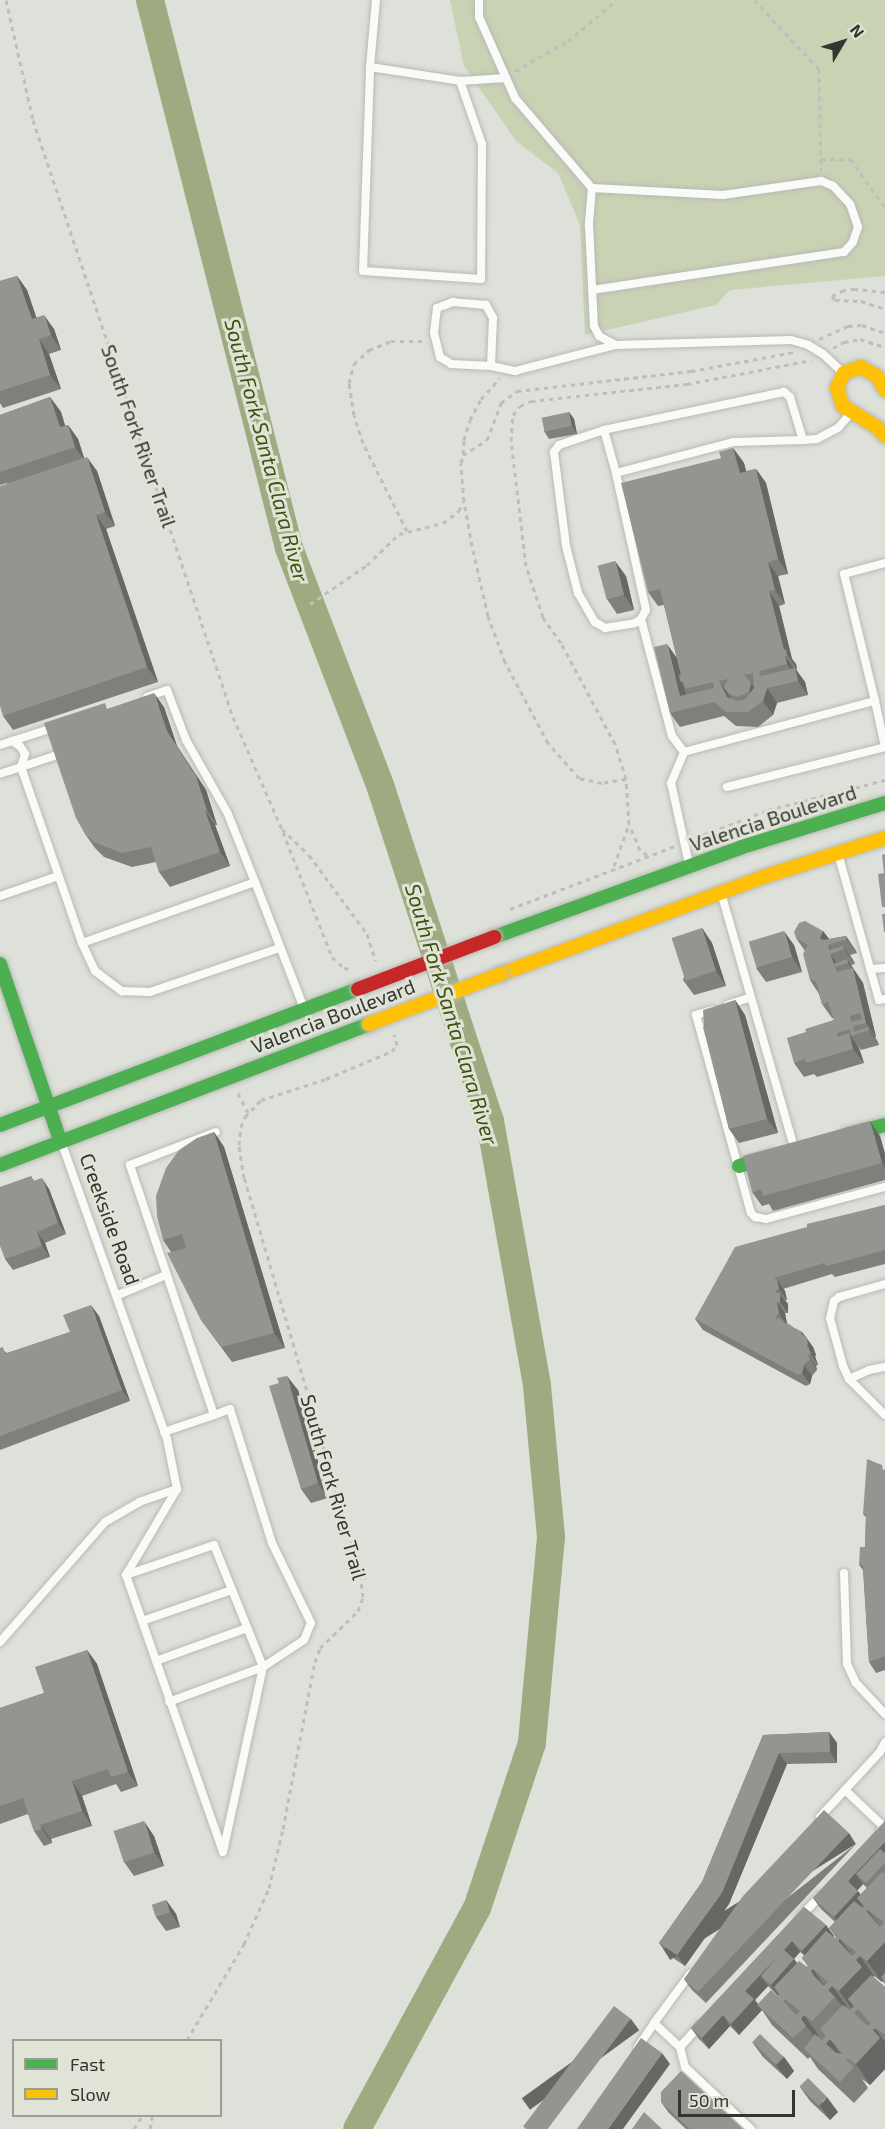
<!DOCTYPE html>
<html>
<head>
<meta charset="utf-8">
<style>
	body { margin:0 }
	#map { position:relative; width:885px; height:2129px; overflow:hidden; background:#dee0da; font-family:"Exo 2",sans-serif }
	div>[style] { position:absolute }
	.green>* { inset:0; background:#c9d3b4 }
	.river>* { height:28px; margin:-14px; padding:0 14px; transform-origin:14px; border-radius:14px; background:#9eab81 }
	.path>* { height:3px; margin-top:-1.5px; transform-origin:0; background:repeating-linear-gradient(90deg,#bebfbd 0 4.5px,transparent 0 9px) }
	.roads { filter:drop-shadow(0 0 2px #b8bab4) drop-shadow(0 0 2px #b8bab4) }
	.lane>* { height:8px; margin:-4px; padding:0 4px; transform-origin:4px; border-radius:4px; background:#fafaf9 }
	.fast>* { height:14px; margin:-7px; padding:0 7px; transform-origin:7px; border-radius:7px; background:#4caf50 }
	.slow>* { height:14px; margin:-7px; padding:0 7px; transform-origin:7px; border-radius:7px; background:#ffc107 }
	.bridges { filter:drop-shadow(0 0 2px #b8bab4) drop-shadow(0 0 2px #b8bab4) }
	.slow-bridge>* { height:14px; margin:-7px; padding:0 7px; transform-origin:7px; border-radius:7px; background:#ffc107 }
	.jam-bridge>* { height:14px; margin:-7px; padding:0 7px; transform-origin:7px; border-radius:7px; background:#c62828 }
	.wall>* { inset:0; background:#7e807c }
	.shaded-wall>* { inset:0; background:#676865; transform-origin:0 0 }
	.building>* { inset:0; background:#939590; transform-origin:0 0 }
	span { translate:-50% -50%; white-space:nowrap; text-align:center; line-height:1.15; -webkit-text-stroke:6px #dfe4d6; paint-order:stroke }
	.street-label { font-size:20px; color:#343530 }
	.water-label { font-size:21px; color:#415110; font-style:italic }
	.legend { position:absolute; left:12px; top:2039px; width:210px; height:78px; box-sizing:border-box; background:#dfe4d6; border:2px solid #9b9e94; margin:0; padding:8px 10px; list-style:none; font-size:18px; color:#343530 }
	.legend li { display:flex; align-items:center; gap:12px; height:30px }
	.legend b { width:30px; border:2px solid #9b9e94 }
	.north { position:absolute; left:813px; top:12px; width:60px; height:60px; -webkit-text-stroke:4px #dfe4d6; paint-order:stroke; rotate:52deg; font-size:16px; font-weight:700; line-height:24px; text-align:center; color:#343530 }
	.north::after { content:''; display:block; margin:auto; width:21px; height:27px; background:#343530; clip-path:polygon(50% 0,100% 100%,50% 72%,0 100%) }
	.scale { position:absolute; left:678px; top:2090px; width:117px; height:27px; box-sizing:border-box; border:3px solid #343530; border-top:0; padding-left:8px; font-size:18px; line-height:21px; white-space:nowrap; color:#343530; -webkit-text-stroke:4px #dfe4d6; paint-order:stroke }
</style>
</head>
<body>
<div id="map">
	<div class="green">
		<div style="clip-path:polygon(450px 0,885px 0,885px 276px,730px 290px,716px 305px,585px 335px,580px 225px,558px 173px,516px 141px,464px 66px)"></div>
	</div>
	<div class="river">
		<div style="left:150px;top:0;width:565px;rotate:75.77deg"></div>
		<div style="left:289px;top:548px;width:257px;rotate:69deg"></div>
		<div style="left:381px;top:788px;width:350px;rotate:71.9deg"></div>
		<div style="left:490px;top:1121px;width:269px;rotate:79.9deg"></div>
		<div style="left:537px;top:1386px;width:152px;rotate:84.7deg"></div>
		<div style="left:551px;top:1537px;width:207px;rotate:95.3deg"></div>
		<div style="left:532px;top:1743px;width:174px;rotate:108.4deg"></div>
		<div style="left:477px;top:1908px;width:251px;rotate:118.5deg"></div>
	</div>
	<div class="path">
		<div style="left:6px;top:0;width:123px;rotate:77.3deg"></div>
		<div style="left:33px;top:120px;width:630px;rotate:71.48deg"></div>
		<div style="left:233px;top:717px;width:122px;rotate:66.4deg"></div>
		<div style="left:282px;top:829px;width:37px;rotate:44deg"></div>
		<div style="left:309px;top:855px;width:98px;rotate:53.7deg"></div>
		<div style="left:367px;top:934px;width:28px;rotate:72deg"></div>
		<div style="left:754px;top:0;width:95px;rotate:46.7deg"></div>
		<div style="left:819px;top:69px;width:101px;rotate:88.9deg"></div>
		<div style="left:515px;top:71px;width:61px;rotate:-29.5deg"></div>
		<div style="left:568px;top:41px;width:64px;rotate:-39.9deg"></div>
		<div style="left:821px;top:159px;width:29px"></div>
		<div style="left:850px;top:159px;width:59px;rotate:53.9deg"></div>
		<div style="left:885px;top:292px;width:30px;rotate:-174deg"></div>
		<div style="left:855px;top:289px;width:11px;rotate:175deg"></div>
		<div style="left:844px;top:290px;width:13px;rotate:153deg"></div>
		<div style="left:832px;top:296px;width:5px;rotate:53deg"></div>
		<div style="left:835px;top:300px;width:26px;rotate:2deg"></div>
		<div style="left:861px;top:301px;width:25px;rotate:18deg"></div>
		<div style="left:819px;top:339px;width:32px;rotate:-24deg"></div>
		<div style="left:848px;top:326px;width:14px;rotate:-4deg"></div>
		<div style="left:862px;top:325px;width:24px;rotate:19deg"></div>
		<div style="left:833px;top:348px;width:13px;rotate:-29deg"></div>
		<div style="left:844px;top:342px;width:16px;rotate:-11deg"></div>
		<div style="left:860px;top:339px;width:26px;rotate:18deg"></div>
		<div style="left:463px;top:454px;width:14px;rotate:-86deg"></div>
		<div style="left:464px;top:440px;width:21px;rotate:-73deg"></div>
		<div style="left:470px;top:420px;width:24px;rotate:-62deg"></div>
		<div style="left:481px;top:399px;width:28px;rotate:-48deg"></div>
		<div style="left:407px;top:531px;width:98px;rotate:-116.6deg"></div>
		<div style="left:363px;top:443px;width:29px;rotate:-108deg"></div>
		<div style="left:354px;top:415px;width:32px;rotate:-99deg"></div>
		<div style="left:349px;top:383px;width:20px;rotate:-75deg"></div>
		<div style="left:354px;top:364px;width:21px;rotate:-43deg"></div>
		<div style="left:369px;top:350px;width:24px;rotate:-22deg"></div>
		<div style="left:391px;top:341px;width:33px"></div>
		<div style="left:310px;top:604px;width:69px;rotate:-34.4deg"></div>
		<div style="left:367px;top:565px;width:45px;rotate:-44.1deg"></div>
		<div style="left:399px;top:534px;width:45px;rotate:-14deg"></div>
		<div style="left:443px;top:523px;width:20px;rotate:-37deg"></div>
		<div style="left:459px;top:511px;width:10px;rotate:-66deg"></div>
		<div style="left:626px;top:779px;width:24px;rotate:171deg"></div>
		<div style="left:602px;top:783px;width:24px;rotate:-168deg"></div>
		<div style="left:579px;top:778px;width:47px;rotate:-131.5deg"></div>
		<div style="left:548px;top:743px;width:92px;rotate:-118deg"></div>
		<div style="left:505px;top:662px;width:49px;rotate:-110.3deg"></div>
		<div style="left:488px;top:616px;width:72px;rotate:-102.9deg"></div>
		<div style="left:472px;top:546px;width:46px;rotate:-100.1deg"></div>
		<div style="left:464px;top:501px;width:38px;rotate:-95deg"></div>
		<div style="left:461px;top:463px;width:8px;rotate:-76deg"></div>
		<div style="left:463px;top:455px;width:28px;rotate:-32deg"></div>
		<div style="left:487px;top:440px;width:40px;rotate:-69deg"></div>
		<div style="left:501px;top:403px;width:20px;rotate:-37deg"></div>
		<div style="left:517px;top:391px;width:175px;rotate:-6.6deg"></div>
		<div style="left:691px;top:371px;width:106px;rotate:-10.4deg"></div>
		<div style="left:283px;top:832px;width:134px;rotate:68.6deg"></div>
		<div style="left:332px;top:957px;width:16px;rotate:43deg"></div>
		<div style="left:344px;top:968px;width:7px;rotate:8deg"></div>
		<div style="left:695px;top:838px;width:78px;rotate:-21deg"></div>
		<div style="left:768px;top:810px;width:121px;rotate:-14.4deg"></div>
		<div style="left:647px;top:855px;width:9px;rotate:-144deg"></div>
		<div style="left:640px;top:850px;width:28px;rotate:-113deg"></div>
		<div style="left:629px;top:824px;width:45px;rotate:-93.8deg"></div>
		<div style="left:626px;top:779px;width:37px;rotate:-107deg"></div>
		<div style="left:615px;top:744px;width:115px;rotate:-118.1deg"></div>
		<div style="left:561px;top:643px;width:32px;rotate:-125deg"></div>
		<div style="left:543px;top:617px;width:54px;rotate:-108.4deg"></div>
		<div style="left:526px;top:566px;width:126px;rotate:-96.8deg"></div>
		<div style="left:511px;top:441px;width:26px;rotate:-86deg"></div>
		<div style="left:513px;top:415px;width:11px;rotate:-52deg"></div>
		<div style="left:520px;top:406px;width:12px;rotate:-24deg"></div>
		<div style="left:531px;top:401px;width:157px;rotate:-6.2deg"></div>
		<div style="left:687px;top:384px;width:127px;rotate:-10.9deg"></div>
		<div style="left:614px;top:866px;width:45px;rotate:-70.3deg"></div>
		<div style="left:510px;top:909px;width:177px;rotate:-20.9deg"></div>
		<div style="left:238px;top:1093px;width:22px;rotate:63deg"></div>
		<div style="left:187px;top:2040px;width:112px;rotate:-59.3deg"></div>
		<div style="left:244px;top:1944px;width:61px;rotate:-65.9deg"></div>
		<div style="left:269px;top:1888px;width:61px;rotate:-76.7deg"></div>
		<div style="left:283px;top:1829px;width:170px;rotate:-79.2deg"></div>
		<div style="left:315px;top:1662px;width:15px;rotate:-70deg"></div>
		<div style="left:320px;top:1648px;width:53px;rotate:-44.2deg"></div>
		<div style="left:358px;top:1611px;width:15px;rotate:-70deg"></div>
		<div style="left:363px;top:1597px;width:26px;rotate:-97deg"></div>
		<div style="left:360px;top:1571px;width:410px;rotate:-106.4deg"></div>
		<div style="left:244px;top:1178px;width:33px;rotate:-99deg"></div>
		<div style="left:239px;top:1145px;width:18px;rotate:-84deg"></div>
		<div style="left:241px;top:1127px;width:11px;rotate:-68deg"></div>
		<div style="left:245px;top:1117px;width:23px;rotate:-47deg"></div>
		<div style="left:261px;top:1100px;width:68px;rotate:-17.9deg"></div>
		<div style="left:326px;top:1079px;width:72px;rotate:-23deg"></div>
		<div style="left:392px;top:1051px;width:8px;rotate:-50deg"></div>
		<div style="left:397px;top:1045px;width:11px;rotate:-105deg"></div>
		<div style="left:134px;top:2129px;width:15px;rotate:-58deg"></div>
		<div style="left:150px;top:2129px;width:13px;rotate:-81deg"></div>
	</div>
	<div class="roads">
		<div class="lane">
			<div style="left:479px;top:0;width:17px;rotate:90deg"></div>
			<div style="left:479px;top:17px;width:89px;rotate:66deg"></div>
			<div style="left:515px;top:98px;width:118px;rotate:49.5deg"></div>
			<div style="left:370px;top:67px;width:91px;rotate:8.8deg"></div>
			<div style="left:460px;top:81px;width:67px;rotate:70.8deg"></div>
			<div style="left:482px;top:144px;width:135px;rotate:90.4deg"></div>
			<div style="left:481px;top:279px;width:118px;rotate:-176.1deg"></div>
			<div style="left:363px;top:271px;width:204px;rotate:-88deg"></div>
			<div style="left:370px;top:67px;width:67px;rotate:-84.9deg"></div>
			<div style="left:460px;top:81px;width:46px;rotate:-3.7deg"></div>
			<div style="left:592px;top:290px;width:255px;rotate:-8.6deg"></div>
			<div style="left:844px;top:252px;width:13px;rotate:-48deg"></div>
			<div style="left:853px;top:242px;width:16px;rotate:-72deg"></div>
			<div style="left:858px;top:227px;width:24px;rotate:-109deg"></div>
			<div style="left:850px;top:204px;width:25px;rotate:-133deg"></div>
			<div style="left:833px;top:186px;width:13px;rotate:-157deg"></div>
			<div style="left:821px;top:181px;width:99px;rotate:171.9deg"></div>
			<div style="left:723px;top:195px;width:131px;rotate:-176.9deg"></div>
			<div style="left:592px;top:188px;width:37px;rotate:95deg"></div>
			<div style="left:589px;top:225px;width:101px;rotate:87.2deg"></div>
			<div style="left:594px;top:326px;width:11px;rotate:63deg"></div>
			<div style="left:599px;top:336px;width:19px;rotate:28deg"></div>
			<div style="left:616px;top:345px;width:175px;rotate:-1.6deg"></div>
			<div style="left:791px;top:340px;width:18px;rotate:16deg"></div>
			<div style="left:808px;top:345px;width:17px;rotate:31deg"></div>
			<div style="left:823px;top:354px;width:26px;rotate:43deg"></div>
			<div style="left:491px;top:366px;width:48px;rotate:-87.6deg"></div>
			<div style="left:493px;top:318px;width:15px;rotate:-118deg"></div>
			<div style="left:486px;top:305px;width:33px;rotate:-175deg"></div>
			<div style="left:453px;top:302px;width:17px;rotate:159deg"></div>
			<div style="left:437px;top:308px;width:25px;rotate:97deg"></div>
			<div style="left:434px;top:333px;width:25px;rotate:76deg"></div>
			<div style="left:440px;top:357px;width:13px;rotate:32deg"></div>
			<div style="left:451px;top:364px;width:40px;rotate:2.9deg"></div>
			<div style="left:491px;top:366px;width:25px;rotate:12deg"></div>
			<div style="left:515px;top:371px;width:103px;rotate:-14.6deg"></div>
			<div style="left:604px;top:430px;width:47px;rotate:161.6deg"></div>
			<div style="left:559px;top:445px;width:9px;rotate:126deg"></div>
			<div style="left:554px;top:452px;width:95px;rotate:82.7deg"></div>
			<div style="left:566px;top:546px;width:49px;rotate:75.7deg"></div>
			<div style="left:578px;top:593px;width:34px;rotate:60deg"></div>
			<div style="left:595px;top:622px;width:12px;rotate:31deg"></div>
			<div style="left:605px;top:628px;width:30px;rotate:-9deg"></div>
			<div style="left:635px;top:623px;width:7px;rotate:-34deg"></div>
			<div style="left:641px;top:619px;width:10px;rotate:-61deg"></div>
			<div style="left:646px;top:610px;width:140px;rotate:-102.4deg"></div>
			<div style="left:803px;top:440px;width:45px;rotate:-106.8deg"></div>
			<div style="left:790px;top:397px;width:8px;rotate:-140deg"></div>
			<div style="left:784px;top:392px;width:184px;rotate:168.1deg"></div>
			<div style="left:604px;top:430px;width:45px;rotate:74.4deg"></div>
			<div style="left:616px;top:473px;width:121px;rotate:-14.8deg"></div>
			<div style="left:733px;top:442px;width:70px;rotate:-1.6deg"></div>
			<div style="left:803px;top:440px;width:14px;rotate:-4deg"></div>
			<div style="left:817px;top:439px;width:24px;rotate:-28deg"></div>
			<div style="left:838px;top:428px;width:18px;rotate:-49deg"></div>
			<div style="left:641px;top:619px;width:121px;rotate:75.2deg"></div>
			<div style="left:672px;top:736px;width:20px;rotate:53deg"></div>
			<div style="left:875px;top:701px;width:47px;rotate:77.7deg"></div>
			<div style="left:12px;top:741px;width:46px;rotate:-17.7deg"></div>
			<div style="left:0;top:745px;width:13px;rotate:-18deg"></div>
			<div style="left:12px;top:741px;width:9px;rotate:32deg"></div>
			<div style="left:20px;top:746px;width:9px;rotate:58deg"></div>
			<div style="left:25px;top:754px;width:14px;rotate:107deg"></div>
			<div style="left:21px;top:767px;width:22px;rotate:162deg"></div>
			<div style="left:60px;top:754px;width:41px;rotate:161.6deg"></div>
			<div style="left:21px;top:767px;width:186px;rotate:70.9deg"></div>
			<div style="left:82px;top:943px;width:183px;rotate:-19.4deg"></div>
			<div style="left:255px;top:882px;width:73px;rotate:-111.7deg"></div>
			<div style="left:228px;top:814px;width:85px;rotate:-119.6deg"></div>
			<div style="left:186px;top:740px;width:53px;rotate:-110.8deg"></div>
			<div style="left:167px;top:690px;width:21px;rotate:161deg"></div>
			<div style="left:727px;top:787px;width:163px;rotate:-14.2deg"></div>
			<div style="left:839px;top:857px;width:148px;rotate:74.4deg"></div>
			<div style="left:879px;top:1000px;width:6px;rotate:-9deg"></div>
			<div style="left:689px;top:864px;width:83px;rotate:-102.5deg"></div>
			<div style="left:671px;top:783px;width:34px;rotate:-67deg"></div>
			<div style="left:684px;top:752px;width:198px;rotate:-15deg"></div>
			<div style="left:875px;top:701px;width:131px;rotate:-103.7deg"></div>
			<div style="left:844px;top:574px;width:42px;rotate:-15deg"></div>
			<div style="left:255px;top:882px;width:133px;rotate:68.8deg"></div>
			<div style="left:0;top:896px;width:61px;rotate:-19deg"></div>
			<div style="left:722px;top:896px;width:265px;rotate:74deg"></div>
			<div style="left:82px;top:943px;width:31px;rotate:65deg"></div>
			<div style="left:95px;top:971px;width:34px;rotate:37deg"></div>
			<div style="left:122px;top:991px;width:28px;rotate:2deg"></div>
			<div style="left:150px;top:992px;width:136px;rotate:-18.8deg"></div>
			<div style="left:870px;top:969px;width:15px;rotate:-4deg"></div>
			<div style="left:727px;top:1005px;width:25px;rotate:-18deg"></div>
			<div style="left:713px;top:1010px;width:18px;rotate:164deg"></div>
			<div style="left:696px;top:1015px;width:205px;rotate:74.5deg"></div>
			<div style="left:751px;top:1213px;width:6px;rotate:45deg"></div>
			<div style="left:755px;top:1217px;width:11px;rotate:10deg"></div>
			<div style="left:766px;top:1219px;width:123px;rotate:-15.1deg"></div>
			<div style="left:62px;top:1144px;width:313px;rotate:70.4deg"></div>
			<div style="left:167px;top:1439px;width:51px;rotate:78.7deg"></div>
			<div style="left:885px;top:1284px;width:48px;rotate:164.2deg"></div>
			<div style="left:839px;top:1297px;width:6px;rotate:141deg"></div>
			<div style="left:834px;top:1301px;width:17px;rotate:103deg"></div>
			<div style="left:830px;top:1318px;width:50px;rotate:74.8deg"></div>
			<div style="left:843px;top:1366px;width:14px;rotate:65deg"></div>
			<div style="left:849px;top:1379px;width:51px;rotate:45deg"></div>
			<div style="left:118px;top:1295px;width:52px;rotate:-22.6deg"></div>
			<div style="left:849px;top:1379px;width:22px;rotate:-24deg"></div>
			<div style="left:869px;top:1370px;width:16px;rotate:-11deg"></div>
			<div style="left:164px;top:1432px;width:53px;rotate:-18.8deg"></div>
			<div style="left:214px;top:1415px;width:264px;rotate:-108.6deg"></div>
			<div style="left:130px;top:1165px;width:92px;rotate:-21deg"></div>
			<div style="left:177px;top:1489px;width:100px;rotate:120.7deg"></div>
			<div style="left:126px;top:1575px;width:293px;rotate:70.7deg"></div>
			<div style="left:223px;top:1852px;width:189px;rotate:-77.8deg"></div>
			<div style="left:263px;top:1667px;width:49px;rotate:-33.4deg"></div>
			<div style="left:304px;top:1640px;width:18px;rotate:-68deg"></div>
			<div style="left:311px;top:1623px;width:89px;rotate:-116deg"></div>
			<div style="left:272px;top:1543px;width:140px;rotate:-107.4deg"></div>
			<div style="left:230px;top:1409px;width:17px;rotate:159deg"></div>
			<div style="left:844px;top:1573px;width:91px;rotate:88.1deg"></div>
			<div style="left:847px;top:1664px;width:21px;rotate:65deg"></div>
			<div style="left:856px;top:1683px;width:42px;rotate:46.9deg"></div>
			<div style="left:126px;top:1575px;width:93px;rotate:-18.8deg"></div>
			<div style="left:214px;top:1545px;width:131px;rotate:68.1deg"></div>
			<div style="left:263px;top:1667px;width:100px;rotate:159.6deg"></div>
			<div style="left:142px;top:1621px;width:95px;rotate:-19deg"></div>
			<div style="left:0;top:1642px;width:159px;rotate:-48.8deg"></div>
			<div style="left:105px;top:1522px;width:39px;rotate:-30deg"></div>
			<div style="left:139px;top:1502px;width:40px;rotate:-18.9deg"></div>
			<div style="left:156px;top:1661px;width:97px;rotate:-19.9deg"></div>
			<div style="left:845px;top:1790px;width:54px;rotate:43.5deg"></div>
			<div style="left:884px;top:1827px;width:6px;rotate:135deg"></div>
			<div style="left:820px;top:1817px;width:88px;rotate:-47.3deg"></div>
			<div style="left:880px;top:1752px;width:11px;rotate:-63deg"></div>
			<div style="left:800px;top:1917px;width:30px;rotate:-46deg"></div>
			<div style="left:690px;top:1974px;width:61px;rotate:126.3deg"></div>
			<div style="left:654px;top:2023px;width:35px;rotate:43deg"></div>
			<div style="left:680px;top:2047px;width:30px;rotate:-48deg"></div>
			<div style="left:638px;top:2047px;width:29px;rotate:-56deg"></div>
			<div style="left:680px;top:2047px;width:21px;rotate:76deg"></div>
			<div style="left:685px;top:2067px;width:91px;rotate:43.2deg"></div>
		</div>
		<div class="fast">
			<div style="left:494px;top:937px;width:264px;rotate:-19.9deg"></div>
			<div style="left:742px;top:847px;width:150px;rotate:-17.1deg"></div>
			<div style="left:0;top:964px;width:186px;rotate:71.2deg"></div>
			<div style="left:0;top:1125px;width:383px;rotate:-20.8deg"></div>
			<div style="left:846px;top:1135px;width:40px;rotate:-14.4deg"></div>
			<div style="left:0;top:1165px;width:395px;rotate:-20.9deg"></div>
			<div style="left:739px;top:1166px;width:36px;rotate:-16deg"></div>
		</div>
		<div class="slow">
			<div style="left:885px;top:390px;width:16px;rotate:-120deg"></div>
			<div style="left:877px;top:376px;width:18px;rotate:-151deg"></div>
			<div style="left:861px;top:367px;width:18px;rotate:161deg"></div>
			<div style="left:844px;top:373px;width:17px;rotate:115deg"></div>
			<div style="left:837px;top:388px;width:19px;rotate:72deg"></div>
			<div style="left:843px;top:406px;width:40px;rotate:32deg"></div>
			<div style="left:877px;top:427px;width:12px;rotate:48deg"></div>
			<div style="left:501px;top:974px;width:279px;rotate:-20.3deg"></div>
			<div style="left:763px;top:877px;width:128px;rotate:-17.7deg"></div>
		</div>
	</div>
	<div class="bridges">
		<div class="slow-bridge">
			<div style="left:369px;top:1024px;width:141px;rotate:-20.7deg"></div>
		</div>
		<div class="jam-bridge">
			<div style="left:358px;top:989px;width:146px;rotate:-20.9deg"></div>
		</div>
	</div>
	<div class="wall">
		<div style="clip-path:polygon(17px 276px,27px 290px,36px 317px,54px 329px,61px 350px,49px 354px,61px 389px,3px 408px,0 403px,0 281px)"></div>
		<div style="clip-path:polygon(50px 397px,61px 412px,65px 426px,68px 425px,78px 439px,84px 458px,97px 471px,115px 526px,106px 529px,158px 682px,13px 730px,3px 716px,7px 483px,0 485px,0 415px)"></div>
		<div style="clip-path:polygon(569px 412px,574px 419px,577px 434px,549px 439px,544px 431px)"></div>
		<div style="clip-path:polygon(733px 448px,744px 463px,746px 471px,756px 469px,766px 483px,788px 574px,778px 576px,785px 604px,779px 606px,792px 659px,796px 664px,797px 669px,796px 670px,805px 682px,808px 695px,777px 703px,773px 715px,758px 727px,736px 726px,724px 716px,680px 727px,670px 713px,677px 658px,681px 675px,664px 605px,658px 606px,648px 592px,721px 458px)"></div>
		<div style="clip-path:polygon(626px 576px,634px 610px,617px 614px,607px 599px)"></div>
		<div style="clip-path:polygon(164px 707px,177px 746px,206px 790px,217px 825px,215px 825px,230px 866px,170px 887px,159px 872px,156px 862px,132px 867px,104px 857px,95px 848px,85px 834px,109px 708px)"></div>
		<div style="clip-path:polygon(702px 928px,712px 943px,726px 986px,694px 995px,683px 980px)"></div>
		<div style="clip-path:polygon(823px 931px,829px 939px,846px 936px,856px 951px,857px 953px,850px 955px,853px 960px,855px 964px,851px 965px,863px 983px,876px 1037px,875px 1038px,879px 1045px,861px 1050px,857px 1044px,859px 1048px,864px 1063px,817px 1077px,814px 1074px,804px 1077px,794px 1063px,806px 1032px,834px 1020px,833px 1018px,832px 1018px,822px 1004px,819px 994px,810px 980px,805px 951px,796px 938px)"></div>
		<div style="clip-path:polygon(794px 945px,802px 972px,766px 982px,756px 968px)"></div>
		<div style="clip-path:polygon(735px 1000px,745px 1015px,778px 1133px,739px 1143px,729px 1129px,704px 1025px)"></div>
		<div style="clip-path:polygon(214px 1132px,224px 1147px,285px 1348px,232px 1362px,201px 1320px,171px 1252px,163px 1240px)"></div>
		<div style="clip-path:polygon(880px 1136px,885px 1154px,885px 1180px,773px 1211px,769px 1204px,762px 1206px,752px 1192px)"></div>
		<div style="clip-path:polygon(31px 1176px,34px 1181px,49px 1189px,66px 1234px,45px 1243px,50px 1257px,13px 1270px,5px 1259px)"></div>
		<div style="clip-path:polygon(885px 1205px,885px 1264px,835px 1277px,832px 1274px,783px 1289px,785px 1291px,787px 1300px,785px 1300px,788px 1304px,788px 1313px,785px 1313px,787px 1323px,793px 1327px,795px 1329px,802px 1332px,813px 1347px,816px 1355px,815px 1356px,818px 1365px,816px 1366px,817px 1370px,812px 1376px,810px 1384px,806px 1386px,703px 1330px,695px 1319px,807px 1227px)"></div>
		<div style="clip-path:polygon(99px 1316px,130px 1401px,0 1450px,0 1348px,7px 1353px,70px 1332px)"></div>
		<div style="clip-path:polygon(279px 1383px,298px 1390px,328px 1498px,311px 1503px,301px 1489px)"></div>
		<div style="clip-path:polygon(885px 1469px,885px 1670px,876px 1673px,869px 1662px,863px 1570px,859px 1565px,865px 1547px,866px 1517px,863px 1514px)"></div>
		<div style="clip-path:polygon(87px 1650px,97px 1664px,138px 1786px,121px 1792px,116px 1784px,82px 1796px,92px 1826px,51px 1839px,52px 1843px,44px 1846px,34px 1831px,28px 1814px,0 1824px,0 1708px,44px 1693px)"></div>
		<div style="clip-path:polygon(829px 1732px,837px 1743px,837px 1763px,787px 1764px,729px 1904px,685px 1966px,667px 1954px,659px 1943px,702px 1882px,763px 1735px)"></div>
		<div style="clip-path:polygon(evenodd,885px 1821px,885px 1984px,883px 1981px,882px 1982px,874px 1976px,873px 1977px,885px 1987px,885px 2069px,870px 2085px,862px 2079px,868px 2088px,854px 2103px,818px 2069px,810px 2057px,808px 2059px,772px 2025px,762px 2010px,739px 2035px,730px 2026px,709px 2049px,699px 2039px,691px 2028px,804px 1907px,826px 1925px,834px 1936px,833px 1937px,835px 1938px,836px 1937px,829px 1928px,835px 1922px,821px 1909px,813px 1898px,885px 1821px,863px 1884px,867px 1888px,861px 1895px,857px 1890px,863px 1884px,885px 1821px,800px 1952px,804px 1955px,802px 1958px,808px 1966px,807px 1967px,797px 1963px,794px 1959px,800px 1952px,885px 1821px,768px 1986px,778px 1996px,779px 1995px,780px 1996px,758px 2004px,755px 2000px,768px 1986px)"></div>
		<div style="clip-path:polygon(154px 1836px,164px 1866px,134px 1876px,124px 1862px)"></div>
		<div style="clip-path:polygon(856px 1844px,706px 2003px,692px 1990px,684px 1979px)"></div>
		<div style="clip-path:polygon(166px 1900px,176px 1914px,180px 1927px,166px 1931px,156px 1917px)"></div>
		<div style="clip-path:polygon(752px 2042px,784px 2057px,794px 2071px,787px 2079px,763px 2057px)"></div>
		<div style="clip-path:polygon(800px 2087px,838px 2112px,830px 2120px,810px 2101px)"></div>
		<div style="clip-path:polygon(661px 2102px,743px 2129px,686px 2129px,669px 2113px)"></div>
	</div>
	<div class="shaded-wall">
		<div style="clip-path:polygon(17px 276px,27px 290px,42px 334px,32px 319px)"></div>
		<div style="clip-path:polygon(44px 315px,54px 329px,61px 350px,51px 335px)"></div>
		<div style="clip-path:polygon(39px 339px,49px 354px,61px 389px,50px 375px)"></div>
		<div style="clip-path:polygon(50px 397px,61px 412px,70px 442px,60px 427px)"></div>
		<div style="clip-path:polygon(569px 412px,574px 419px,577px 434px,572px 426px)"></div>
		<div style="clip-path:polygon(68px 425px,78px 439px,85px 461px,75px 447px)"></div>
		<div style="clip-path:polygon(733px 448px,744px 463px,750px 487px,740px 473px)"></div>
		<div style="clip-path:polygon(87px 457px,97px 471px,115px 526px,105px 512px)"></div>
		<div style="clip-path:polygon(756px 469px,766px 483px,788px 574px,778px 559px)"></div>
		<div style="clip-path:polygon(96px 515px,106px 529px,158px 682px,147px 667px)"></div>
		<div style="clip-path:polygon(615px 561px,626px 576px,634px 610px,624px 595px)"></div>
		<div style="clip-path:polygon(768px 562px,778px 576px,785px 604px,775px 590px)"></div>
		<div style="clip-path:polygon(769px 591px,779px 606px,792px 659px,796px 664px,797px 669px,784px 650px)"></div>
		<div style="clip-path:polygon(667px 644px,677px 658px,682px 681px,680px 681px,684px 686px,689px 708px,680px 696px)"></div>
		<div style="clip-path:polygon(785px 656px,795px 670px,797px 678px,787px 664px)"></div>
		<div style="clip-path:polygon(795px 668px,805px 682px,808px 695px,798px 681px)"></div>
		<div style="clip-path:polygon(719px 681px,729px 695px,737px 712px,727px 697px)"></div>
		<div style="clip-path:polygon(751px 683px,761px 697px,757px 705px,749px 692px)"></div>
		<div style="clip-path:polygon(767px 688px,777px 703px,773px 715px,763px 701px)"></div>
		<div style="clip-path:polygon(154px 693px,164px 707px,177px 746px,206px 790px,217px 825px,207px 810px,167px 731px)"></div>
		<div style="clip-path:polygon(205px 811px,215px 825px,230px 866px,220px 852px)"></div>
		<div style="clip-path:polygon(702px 928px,712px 943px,726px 986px,716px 971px)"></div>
		<div style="clip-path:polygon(784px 931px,794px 945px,802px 972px,792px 957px)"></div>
		<div style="clip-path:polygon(823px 931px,832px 943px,828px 945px,834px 953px,832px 953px,820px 938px)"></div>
		<div style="clip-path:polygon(846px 936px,856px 951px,857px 953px,847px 939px)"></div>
		<div style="clip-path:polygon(843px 946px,853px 960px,855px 964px,844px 949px)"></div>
		<div style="clip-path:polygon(830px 954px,839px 966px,834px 964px)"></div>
		<div style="clip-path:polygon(847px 959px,863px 983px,876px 1037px,866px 1023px,853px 969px,848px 963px)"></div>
		<div style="clip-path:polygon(735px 1000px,745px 1015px,778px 1133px,767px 1119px)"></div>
		<div style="clip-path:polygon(868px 1027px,878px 1042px,879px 1045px,869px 1030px)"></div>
		<div style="clip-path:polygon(849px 1033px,859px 1048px,864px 1063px,853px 1049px)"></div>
		<div style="clip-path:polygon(870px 1121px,880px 1136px,885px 1154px,885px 1168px,882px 1163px)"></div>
		<div style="clip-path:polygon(214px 1132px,224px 1147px,285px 1348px,274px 1333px)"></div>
		<div style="clip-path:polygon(42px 1178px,49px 1189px,66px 1234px,58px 1223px)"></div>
		<div style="clip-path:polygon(37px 1232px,45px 1243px,50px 1257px,42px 1246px)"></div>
		<div style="clip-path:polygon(777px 1280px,785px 1291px,787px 1300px,779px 1289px)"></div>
		<div style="clip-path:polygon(776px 1290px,788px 1304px,788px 1313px,780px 1302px)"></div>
		<div style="clip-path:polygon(777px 1302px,785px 1313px,787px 1325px,779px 1314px)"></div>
		<div style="clip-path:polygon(91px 1305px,99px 1316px,130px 1401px,122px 1390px)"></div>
		<div style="clip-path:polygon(802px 1332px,813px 1347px,816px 1355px,815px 1356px,818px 1365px,806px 1347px,801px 1334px)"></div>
		<div style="clip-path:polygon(808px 1355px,816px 1366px,817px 1370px,810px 1359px)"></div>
		<div style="clip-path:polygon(804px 1365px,812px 1376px,810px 1384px,802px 1373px)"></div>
		<div style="clip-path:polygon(287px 1376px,298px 1390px,328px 1498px,318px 1483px)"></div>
		<div style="clip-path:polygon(87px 1650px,97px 1664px,138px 1786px,128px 1772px)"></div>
		<div style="clip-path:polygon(829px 1732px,837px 1743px,837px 1763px,830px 1752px)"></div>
		<div style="clip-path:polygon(779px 1753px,787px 1764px,729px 1904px,685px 1966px,677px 1955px)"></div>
		<div style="clip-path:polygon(72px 1781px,82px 1796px,92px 1826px,82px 1811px)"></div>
		<div style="clip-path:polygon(144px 1821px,154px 1836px,164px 1866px,154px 1852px)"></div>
		<div style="clip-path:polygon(40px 1825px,51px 1839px,52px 1843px,42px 1829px)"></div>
		<div style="left:849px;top:1833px;width:13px;height:219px;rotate:58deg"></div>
		<div style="clip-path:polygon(885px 1842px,885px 1861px,856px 1874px,863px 1884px,856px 1892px,848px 1881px)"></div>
		<div style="clip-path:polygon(858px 1891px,866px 1902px,857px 1898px,863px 1906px,842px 1928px,834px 1917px)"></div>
		<div style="clip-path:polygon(166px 1900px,176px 1914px,180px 1927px,170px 1912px)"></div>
		<div style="clip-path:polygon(868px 1910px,883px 1931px,867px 1912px)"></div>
		<div style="left:826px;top:1925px;width:14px;height:35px;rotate:54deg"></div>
		<div style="clip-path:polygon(840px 1939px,855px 1960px,838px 1941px)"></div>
		<div style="clip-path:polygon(792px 1941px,800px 1952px,792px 1961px,784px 1950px)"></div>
		<div style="clip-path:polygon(885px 1942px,885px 1979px,881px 1977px,883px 1981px,882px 1982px,867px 1961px)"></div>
		<div style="clip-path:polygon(781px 1953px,761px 1976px,768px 1986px,755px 2000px,762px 2010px,739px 2035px,731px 2024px,745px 1991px)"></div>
		<div style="clip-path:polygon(860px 1956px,874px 1976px,848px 1999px,856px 2010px,854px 2012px,839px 1991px,856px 1960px)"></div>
		<div style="clip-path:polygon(794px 1959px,802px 1970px,774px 1987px,779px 1995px,778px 1996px,771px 1985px)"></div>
		<div style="left:813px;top:1969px;width:25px;height:3px;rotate:56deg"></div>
		<div style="clip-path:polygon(832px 1986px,847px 2006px,844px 2009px,835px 1997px,828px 1990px)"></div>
		<div style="clip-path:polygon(723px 2015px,730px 2026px,709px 2049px,702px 2038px)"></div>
		<div style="clip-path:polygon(804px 2015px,819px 2036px,816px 2039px,801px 2019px)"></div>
		<div style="left:631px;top:2019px;width:14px;height:135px;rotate:54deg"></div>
		<div style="clip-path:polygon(875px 2028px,885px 2042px,885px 2069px,870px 2085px,856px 2064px)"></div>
		<div style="clip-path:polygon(830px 2039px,845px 2060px,826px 2044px)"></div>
		<div style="clip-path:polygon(662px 2053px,670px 2064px,623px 2129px,608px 2129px)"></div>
		<div style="clip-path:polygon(784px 2057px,794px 2071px,787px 2079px,776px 2065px)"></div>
		<div style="clip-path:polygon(827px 2097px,838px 2112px,830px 2120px,820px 2106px)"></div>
	</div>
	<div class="building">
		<div style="clip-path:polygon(17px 276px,32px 319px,44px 315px,51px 335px,39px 339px,50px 375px,0 391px,0 281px)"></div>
		<div style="clip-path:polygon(50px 397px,60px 427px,68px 425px,75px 447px,0 472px,0 415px)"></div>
		<div style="left:569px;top:412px;width:14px;height:28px;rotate:78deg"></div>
		<div style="clip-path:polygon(evenodd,733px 448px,740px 473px,756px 469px,778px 559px,768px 562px,775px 590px,769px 591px,784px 650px,786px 649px,787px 655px,785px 656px,787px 664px,759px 671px,761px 676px,795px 668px,798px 681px,767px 688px,763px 701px,748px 712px,726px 712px,714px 702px,670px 713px,654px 647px,667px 644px,680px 696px,714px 688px,713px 682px,685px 689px,683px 681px,680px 681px,679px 675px,681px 675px,660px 589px,648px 592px,621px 483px,721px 458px,719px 452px,733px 448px,753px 673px,754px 688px,744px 700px,737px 701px,727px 697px,719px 681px,728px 679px,724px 687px,729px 694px,737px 697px,749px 692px,751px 683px,744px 675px,753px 673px)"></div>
		<div style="clip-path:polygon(87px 457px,105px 512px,96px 515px,147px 667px,3px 716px,0 706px,0 486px)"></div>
		<div style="left:615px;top:561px;width:35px;height:18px;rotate:75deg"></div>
		<div style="clip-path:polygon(154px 693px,167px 731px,196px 776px,207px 810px,205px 811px,220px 852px,159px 872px,151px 847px,122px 853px,94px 842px,85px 834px,76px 818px,44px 723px,105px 703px,107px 709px)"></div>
		<div style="clip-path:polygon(885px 854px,885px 907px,882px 907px,878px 874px,884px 873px,882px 855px)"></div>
		<div style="clip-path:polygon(882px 914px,885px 914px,885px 932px,884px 932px)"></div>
		<div style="clip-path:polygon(evenodd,805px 921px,823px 931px,820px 938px,823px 940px,846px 936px,847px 939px,828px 945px,830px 950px,843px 946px,844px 949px,830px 954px,834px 964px,847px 959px,848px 963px,835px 967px,837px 972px,853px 968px,866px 1023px,853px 1026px,854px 1032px,868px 1027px,869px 1030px,851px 1036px,850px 1029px,837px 1033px,838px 1037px,849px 1033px,853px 1049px,806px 1063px,805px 1059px,794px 1063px,787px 1038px,806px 1032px,805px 1029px,834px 1020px,828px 1002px,822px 1004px,816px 981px,810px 980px,803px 954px,808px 945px,796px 938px,794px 932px,799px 923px,805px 921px,860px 1013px,862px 1019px,851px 1022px,850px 1016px,860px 1013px)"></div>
		<div style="left:702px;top:928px;width:45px;height:32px;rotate:72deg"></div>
		<div style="left:784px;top:931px;width:27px;height:37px;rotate:73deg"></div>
		<div style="clip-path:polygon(735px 1000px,767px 1119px,729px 1129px,703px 1027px,707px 1026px,704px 1025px,703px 1010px)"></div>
		<div style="clip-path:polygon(870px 1121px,882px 1163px,763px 1196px,761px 1189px,752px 1192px,743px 1156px)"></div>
		<div style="clip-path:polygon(214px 1132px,274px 1333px,222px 1347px,201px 1320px,167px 1253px,186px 1248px,182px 1234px,163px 1240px,157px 1216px,156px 1196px,166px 1168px,179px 1150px,197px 1138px)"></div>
		<div style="clip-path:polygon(31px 1176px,33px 1181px,42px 1178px,58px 1223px,37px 1232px,42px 1246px,5px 1259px,0 1246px,0 1187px)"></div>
		<div style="clip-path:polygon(885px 1205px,885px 1250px,827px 1266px,824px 1263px,774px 1278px,777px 1280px,779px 1289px,776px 1290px,777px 1293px,780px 1293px,780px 1302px,777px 1302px,779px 1314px,777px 1314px,775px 1322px,778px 1318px,784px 1322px,783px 1324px,786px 1323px,793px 1327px,794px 1330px,795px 1328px,802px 1332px,801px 1334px,806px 1336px,808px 1344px,806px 1347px,808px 1346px,811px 1354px,808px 1355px,810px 1359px,804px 1365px,802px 1373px,798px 1375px,695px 1319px,735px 1247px,807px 1227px,807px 1224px)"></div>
		<div style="clip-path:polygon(91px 1305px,122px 1390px,0 1436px,0 1348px,3px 1347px,5px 1354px,70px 1332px,63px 1315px)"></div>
		<div style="clip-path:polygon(287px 1376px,318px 1483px,301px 1489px,269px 1386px,279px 1383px,277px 1378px)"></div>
		<div style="clip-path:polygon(867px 1459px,882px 1465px,883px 1470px,885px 1470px,885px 1656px,869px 1662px,863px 1565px,859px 1565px,860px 1547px,865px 1547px,866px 1514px,863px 1514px)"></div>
		<div style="clip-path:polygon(87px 1650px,128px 1772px,111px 1777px,108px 1769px,72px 1781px,82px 1811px,40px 1825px,42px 1829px,34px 1831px,23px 1798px,0 1806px,0 1708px,44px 1693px,35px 1667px)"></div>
		<div style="clip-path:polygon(829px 1732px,830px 1752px,779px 1753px,722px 1893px,677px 1955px,659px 1943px,702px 1882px,763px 1735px)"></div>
		<div style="clip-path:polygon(824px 1810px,849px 1833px,698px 1992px,684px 1979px,743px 1896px)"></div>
		<div style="left:144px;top:1821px;width:33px;height:32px;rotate:72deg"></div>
		<div style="clip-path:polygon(885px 1821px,885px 1842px,848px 1881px,858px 1891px,834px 1917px,813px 1898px)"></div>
		<div style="clip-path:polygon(880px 1849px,885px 1853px,885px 1863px,866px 1883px,856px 1874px)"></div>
		<div style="clip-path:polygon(evenodd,882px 1872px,885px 1874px,885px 1928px,884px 1930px,885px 1931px,885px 1942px,867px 1961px,860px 1956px,856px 1960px,862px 1967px,839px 1991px,832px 1986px,828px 1990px,835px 1997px,812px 2021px,804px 2015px,801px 2019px,806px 2026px,793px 2038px,757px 2005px,771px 1990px,779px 1997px,780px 1995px,774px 1987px,799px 1961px,807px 1967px,809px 1965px,802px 1958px,826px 1931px,835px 1938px,837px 1936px,829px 1928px,854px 1901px,863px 1908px,864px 1906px,857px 1898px,882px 1872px,868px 1910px,884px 1922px,880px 1927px,867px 1912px,868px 1910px,882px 1872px,840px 1939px,856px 1952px,852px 1956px,838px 1941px,840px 1939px,882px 1872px,813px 1969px,828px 1982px,824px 1986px,814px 1976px,811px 1971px,813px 1969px,882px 1872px,785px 1999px,800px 2011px,796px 2015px,783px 2001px,785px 1999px)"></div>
		<div style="left:166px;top:1900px;width:13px;height:15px;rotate:72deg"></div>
		<div style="clip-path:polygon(804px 1907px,826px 1925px,802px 1951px,792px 1941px,784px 1950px,794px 1959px,771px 1985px,761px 1976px,781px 1953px,745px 1991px,754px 1999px,731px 2024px,723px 2015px,702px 2038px,691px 2028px)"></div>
		<div style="clip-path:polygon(885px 1973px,885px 1981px,881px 1977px)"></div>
		<div style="clip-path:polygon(evenodd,871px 1975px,885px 1987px,885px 2033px,884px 2034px,875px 2028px,873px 2030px,880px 2038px,856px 2064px,847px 2058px,846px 2060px,854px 2067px,840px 2082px,804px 2049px,815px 2034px,822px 2040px,826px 2036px,820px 2029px,843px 2005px,850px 2010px,854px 2006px,848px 1999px,871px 1975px,858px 2009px,871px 2024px,869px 2026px,864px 2023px,854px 2013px,858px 2009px,871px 1975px,830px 2039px,843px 2054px,836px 2053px,826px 2044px,830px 2039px)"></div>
		<div style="left:614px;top:2006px;width:21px;height:151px;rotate:37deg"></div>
		<div style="left:760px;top:2034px;width:33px;height:11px;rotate:44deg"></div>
		<div style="clip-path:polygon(641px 2038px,662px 2053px,608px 2129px,577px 2129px)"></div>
		<div style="clip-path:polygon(681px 2071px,743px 2129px,690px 2129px,661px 2102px,661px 2092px)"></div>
		<div style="left:808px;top:2078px;width:27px;height:12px;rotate:45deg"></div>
		<div style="clip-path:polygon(644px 2112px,662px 2129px,632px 2129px)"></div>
	</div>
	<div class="street-label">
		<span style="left:139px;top:436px;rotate:71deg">South Fork River Trail</span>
		<span style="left:773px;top:818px;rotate:-18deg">Valencia Boulevard</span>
		<span style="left:333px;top:1016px;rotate:-21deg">Valencia Boulevard</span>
		<span style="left:110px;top:1219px;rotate:70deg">Creekside Road</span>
		<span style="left:334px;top:1487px;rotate:74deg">South Fork River Trail</span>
	</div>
	<div class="water-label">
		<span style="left:267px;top:450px;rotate:75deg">South Fork Santa Clara River</span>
		<span style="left:452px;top:1014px;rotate:73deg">South Fork Santa Clara River</span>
	</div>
	<ul class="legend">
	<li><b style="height:8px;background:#4caf50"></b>Fast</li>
	<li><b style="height:8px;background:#ffc107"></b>Slow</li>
	</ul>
	<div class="north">N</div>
	<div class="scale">50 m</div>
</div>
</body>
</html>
